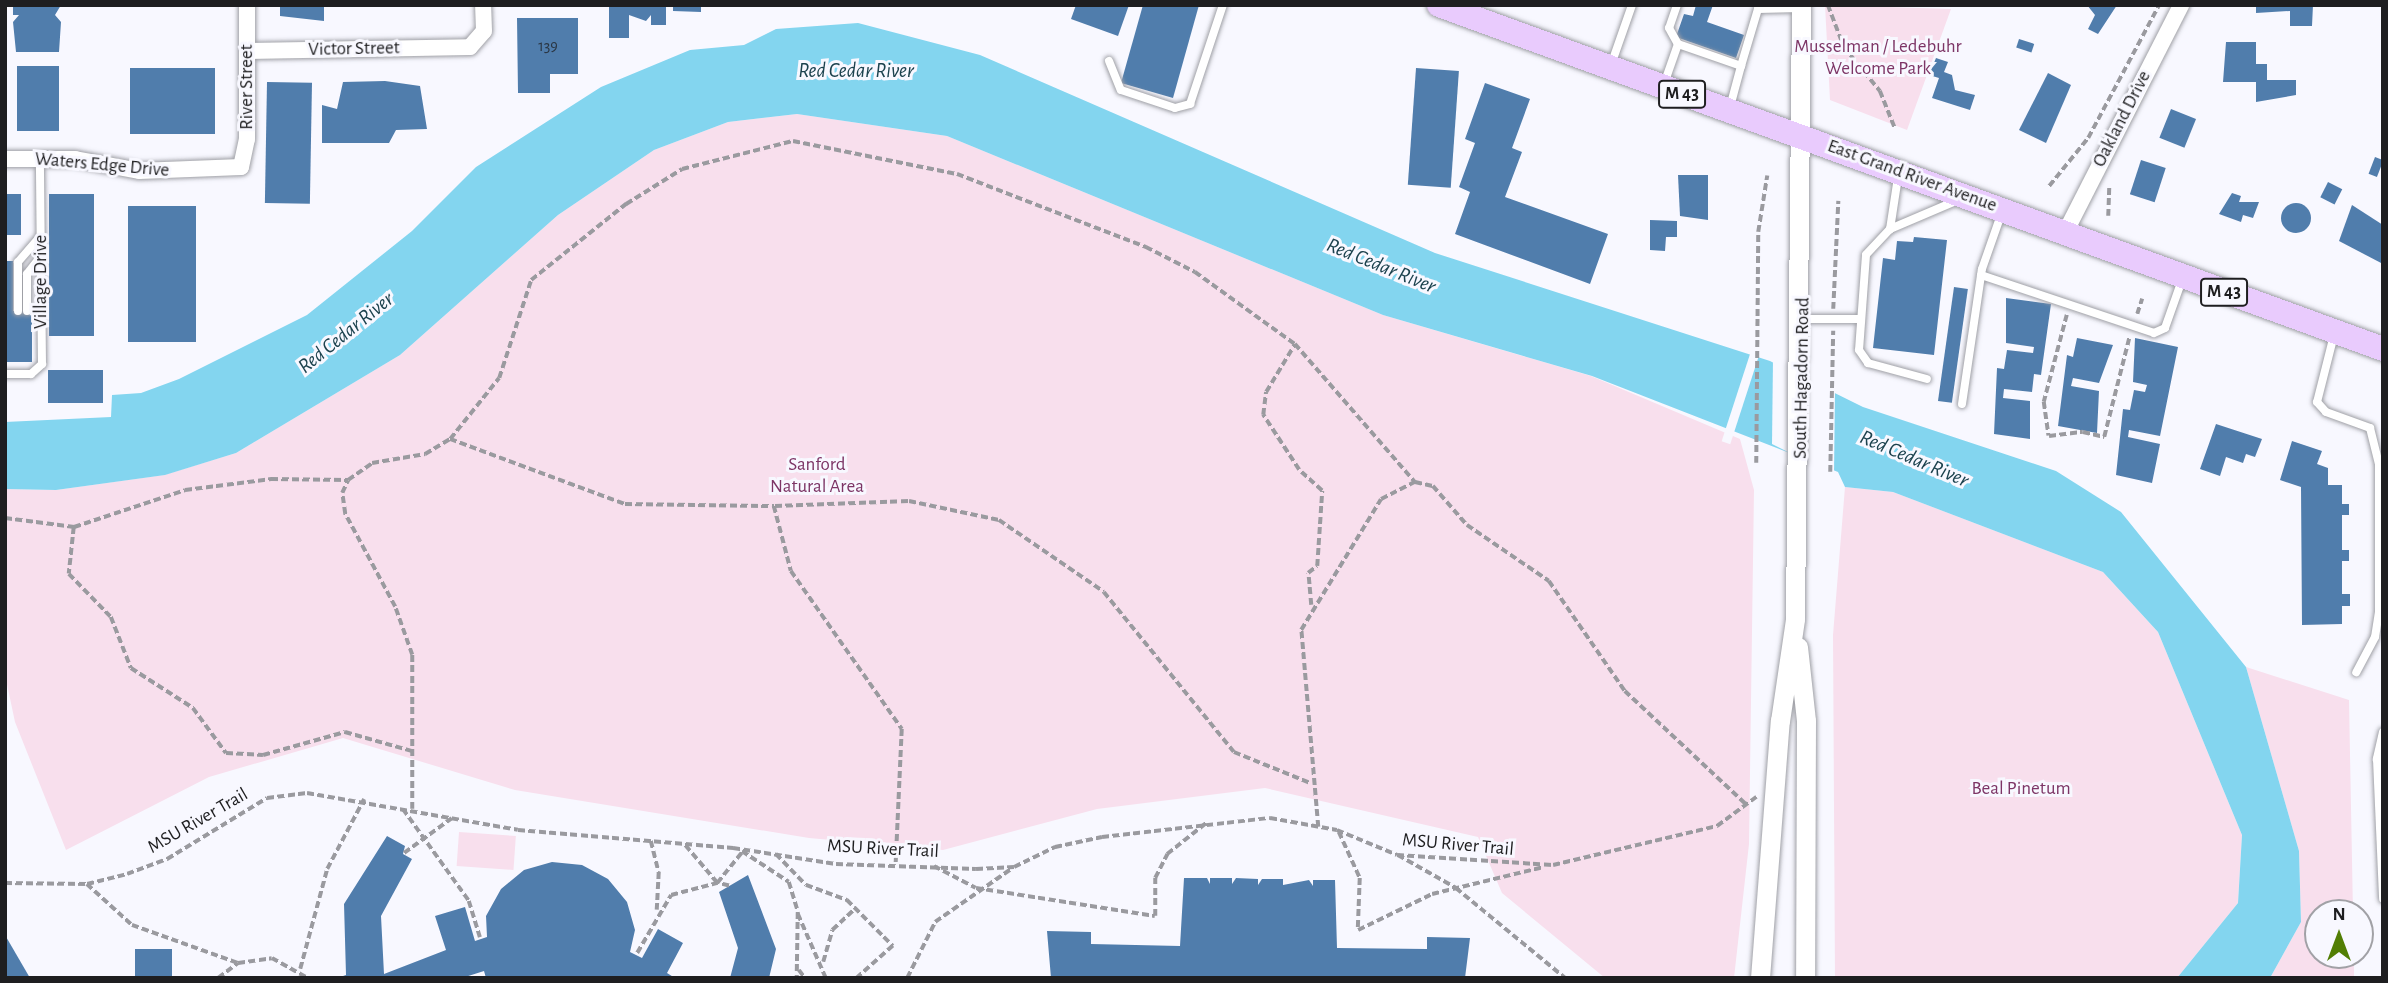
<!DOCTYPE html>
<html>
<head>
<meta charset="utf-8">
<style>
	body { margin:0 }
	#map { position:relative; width:2388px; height:983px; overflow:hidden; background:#f8f8ff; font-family:"Alegreya Sans",sans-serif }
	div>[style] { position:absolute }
	.green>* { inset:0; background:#f8dfed; transform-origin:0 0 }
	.water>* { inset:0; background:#83d5ef }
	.pier>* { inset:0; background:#f8f8ff; transform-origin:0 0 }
	.building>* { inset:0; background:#507dac; transform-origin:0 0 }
	.round { border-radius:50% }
	.path>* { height:3.5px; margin-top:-1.75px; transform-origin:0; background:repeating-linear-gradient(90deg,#9a9a9f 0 7px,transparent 0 10.5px) }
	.roads { filter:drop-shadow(0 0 2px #9fa0a6) drop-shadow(0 0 2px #9fa0a6) }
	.service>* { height:8px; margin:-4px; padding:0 4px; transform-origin:4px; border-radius:4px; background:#fff }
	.minor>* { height:16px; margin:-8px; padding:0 8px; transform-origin:8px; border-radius:8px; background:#fff }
	.tertiary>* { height:19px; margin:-9.5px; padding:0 9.5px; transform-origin:9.5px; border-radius:9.5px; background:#fff }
	.primary>* { height:24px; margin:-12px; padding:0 12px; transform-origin:12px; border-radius:12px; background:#e9cbfd }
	span { translate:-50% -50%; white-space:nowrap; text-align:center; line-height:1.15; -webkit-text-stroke:6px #f8f8ff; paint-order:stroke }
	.number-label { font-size:16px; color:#2a3643 }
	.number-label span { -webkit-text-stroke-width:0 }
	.shield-label span { padding:2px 5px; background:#f8f8ff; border:2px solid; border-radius:5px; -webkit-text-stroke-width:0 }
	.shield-label { font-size:18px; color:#1e1e20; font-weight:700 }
	.park-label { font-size:19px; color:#7d3566 }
	.street-label { font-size:19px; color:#1e1e20 }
	.water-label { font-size:21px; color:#1c424e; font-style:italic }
	.frame { position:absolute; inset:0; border:7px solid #1e1e20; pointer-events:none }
	.north { position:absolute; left:2304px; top:899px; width:70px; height:70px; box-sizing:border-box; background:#f8f8ff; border:2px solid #a1a1a6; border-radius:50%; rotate:0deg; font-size:19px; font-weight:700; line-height:28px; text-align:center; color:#1e1e20 }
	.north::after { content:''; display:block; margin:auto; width:24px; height:32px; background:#527e04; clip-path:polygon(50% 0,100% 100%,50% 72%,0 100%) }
</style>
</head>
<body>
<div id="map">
	<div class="green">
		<div style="clip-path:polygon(1825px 5px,1951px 9px,1907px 130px,1830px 100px)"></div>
		<div style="clip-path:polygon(797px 114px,947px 136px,1383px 315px,1591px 376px,1740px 439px,1754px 490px,1749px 844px,1734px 978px,1605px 978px,1502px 893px,1478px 837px,1265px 788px,1097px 809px,943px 850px,809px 838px,515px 790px,343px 738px,209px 777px,66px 850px,15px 722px,5px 675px,5px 489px,56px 490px,164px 475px,236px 453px,400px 355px,558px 215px,654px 150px,728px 122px)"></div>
		<div style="clip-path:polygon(1845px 487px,1893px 492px,2103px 572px,2158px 632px,2242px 835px,2238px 903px,2177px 978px,1835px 978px,1833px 635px)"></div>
		<div style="clip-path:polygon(2246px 667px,2349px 700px,2353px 913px,2318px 913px,2318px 955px,2354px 955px,2354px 978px,2270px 978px,2301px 922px,2299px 851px)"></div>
		<div style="left:459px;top:832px;width:57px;height:34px;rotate:4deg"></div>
	</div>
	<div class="water">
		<div style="clip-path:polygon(858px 23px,980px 55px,1435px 253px,1770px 361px,1863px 407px,2056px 471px,2121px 512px,2246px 667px,2299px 851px,2301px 922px,2270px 978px,2177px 978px,2238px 903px,2242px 835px,2158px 632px,2103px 572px,1893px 492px,1845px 487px,1838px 472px,1592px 376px,1383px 315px,947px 136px,797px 114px,728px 122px,654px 150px,558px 215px,400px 355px,236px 453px,165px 475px,56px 490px,5px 489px,5px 422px,111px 417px,112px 395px,141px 393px,179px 379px,307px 315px,412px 231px,476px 167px,601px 87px,690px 50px,744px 45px,776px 29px)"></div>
	</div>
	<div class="pier">
		<div style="left:1751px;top:351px;width:9px;height:95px;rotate:18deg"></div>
		<div style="clip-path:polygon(1773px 359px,1835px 390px,1834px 475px,1772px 444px)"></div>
	</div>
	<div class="building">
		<div style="clip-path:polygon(13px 5px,61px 5px,55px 15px,61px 22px,59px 52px,16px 52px,13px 22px,19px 15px,13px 15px)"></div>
		<div style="clip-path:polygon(280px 5px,324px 5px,324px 21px,280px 16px)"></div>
		<div style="clip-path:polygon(609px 5px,666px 5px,666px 25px,651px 25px,651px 15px,646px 21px,629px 15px,629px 38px,609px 38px)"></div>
		<div style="clip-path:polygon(673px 5px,701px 5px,701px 12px,673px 11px)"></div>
		<div style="clip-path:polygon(1076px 5px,1129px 5px,1118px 36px,1071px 19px)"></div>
		<div style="clip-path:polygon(1143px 5px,1199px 5px,1173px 98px,1121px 83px)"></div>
		<div style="clip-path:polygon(1696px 5px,1713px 5px,1707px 22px,1744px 35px,1736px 58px,1676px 37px,1684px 14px,1693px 16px)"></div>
		<div style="clip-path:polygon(2087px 5px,2117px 5px,2098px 34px,2088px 29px,2095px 15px)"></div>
		<div style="clip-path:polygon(2256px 5px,2313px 5px,2312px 26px,2290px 26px,2290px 11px,2256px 13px)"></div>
		<div style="clip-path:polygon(517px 18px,578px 18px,578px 74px,550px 74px,550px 93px,518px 93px)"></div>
		<div style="left:2019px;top:39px;width:16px;height:9px;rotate:18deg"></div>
		<div style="clip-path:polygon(2226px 42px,2256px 42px,2256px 64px,2267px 64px,2267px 80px,2296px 80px,2296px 95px,2256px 102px,2256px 82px,2223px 82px)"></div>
		<div style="clip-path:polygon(1936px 58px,1948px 62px,1944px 72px,1952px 75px,1955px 90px,1975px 95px,1970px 110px,1932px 98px,1939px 78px,1929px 75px)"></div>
		<div style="left:17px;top:66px;width:42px;height:65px"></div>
		<div style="left:215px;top:68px;width:66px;height:85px;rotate:90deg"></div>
		<div style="left:1416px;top:68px;width:43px;height:117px;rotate:4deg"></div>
		<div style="clip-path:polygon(2048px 73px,2071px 85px,2046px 143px,2019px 130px)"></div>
		<div style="clip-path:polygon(385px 81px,420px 86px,427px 129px,396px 130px,389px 143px,322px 143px,322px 105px,337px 109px,343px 82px)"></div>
		<div style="left:267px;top:82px;width:45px;height:121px;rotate:1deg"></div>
		<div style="clip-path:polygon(1485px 83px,1530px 99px,1512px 148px,1522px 152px,1505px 197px,1608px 234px,1590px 284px,1455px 234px,1470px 192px,1459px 187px,1475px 143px,1465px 139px)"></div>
		<div style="left:2171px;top:109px;width:27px;height:31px;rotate:22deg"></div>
		<div style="left:2375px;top:157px;width:9px;height:18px;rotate:21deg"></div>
		<div style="left:2141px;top:160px;width:26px;height:36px;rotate:18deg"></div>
		<div style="clip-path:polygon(1678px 175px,1708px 175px,1708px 220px,1680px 216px)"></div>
		<div style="left:2328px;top:182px;width:16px;height:17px;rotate:27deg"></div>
		<div style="clip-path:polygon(2232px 193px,2241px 196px,2239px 202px,2259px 202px,2253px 218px,2243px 215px,2241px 222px,2219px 214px)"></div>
		<div style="left:5px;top:194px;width:16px;height:41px"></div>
		<div style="left:49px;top:194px;width:45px;height:142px"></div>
		<div class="round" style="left:2281px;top:203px;width:30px;height:30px"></div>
		<div style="clip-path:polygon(2352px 205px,2383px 225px,2383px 264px,2339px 241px)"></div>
		<div style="left:128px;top:206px;width:68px;height:136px"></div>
		<div style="clip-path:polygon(1650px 220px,1677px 221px,1677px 237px,1666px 237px,1665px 251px,1650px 250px)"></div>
		<div style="clip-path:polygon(1914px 237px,1947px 240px,1934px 355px,1873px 348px,1883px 258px,1895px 260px,1897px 241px,1913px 242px)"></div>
		<div style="clip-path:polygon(5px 261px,13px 261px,13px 311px,32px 311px,32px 362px,5px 362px)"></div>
		<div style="left:1954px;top:287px;width:14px;height:115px;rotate:8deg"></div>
		<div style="clip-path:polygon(2006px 298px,2051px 304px,2041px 375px,2034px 374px,2032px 392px,2004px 389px,2003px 398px,2030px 401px,2030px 439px,1994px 434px,1997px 368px,2004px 369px,2007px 350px,2033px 353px,2034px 347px,2006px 343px)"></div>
		<div style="clip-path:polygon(2077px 338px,2113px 345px,2099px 383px,2073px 378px,2071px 386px,2099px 391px,2097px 433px,2058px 426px,2067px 355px,2073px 357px)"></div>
		<div style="clip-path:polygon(2135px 338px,2178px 347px,2160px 436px,2129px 430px,2128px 437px,2160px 444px,2152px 483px,2116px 475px,2123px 409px,2130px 410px,2134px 390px,2145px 392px,2147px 385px,2133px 382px)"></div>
		<div style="left:48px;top:370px;width:55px;height:33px"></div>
		<div style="clip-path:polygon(2216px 424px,2262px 439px,2255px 457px,2246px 454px,2243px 463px,2226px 457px,2220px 476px,2200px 469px)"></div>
		<div style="clip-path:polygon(2292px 441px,2322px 451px,2317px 464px,2328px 468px,2328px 485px,2342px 485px,2342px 504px,2349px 504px,2349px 515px,2342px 515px,2342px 550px,2349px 550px,2349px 561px,2342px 561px,2342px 594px,2350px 594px,2350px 606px,2342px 606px,2342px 624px,2302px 625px,2301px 487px,2280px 480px)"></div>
		<div style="clip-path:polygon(387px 836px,405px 846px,403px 854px,412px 859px,381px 916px,384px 974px,446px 950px,435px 916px,465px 907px,475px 941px,487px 937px,486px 916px,501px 889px,524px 870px,552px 862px,582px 865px,608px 879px,627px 902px,635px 930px,630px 952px,642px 958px,658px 929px,683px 943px,667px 973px,675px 978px,486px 978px,484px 971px,462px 978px,337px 978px,346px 975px,344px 904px)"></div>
		<div style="clip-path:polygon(748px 875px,776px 949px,769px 978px,730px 978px,738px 948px,719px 892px)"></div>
		<div style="clip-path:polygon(1184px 878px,1207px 878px,1210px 884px,1210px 878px,1232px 878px,1232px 884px,1236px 878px,1258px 879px,1258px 885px,1262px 879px,1283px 879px,1283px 885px,1309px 880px,1313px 886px,1313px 880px,1335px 880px,1337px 948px,1427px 949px,1427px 937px,1470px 938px,1465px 978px,1051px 978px,1047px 931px,1091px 932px,1091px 944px,1180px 946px)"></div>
		<div style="clip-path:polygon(5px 935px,30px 978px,5px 978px)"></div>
		<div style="left:172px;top:949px;width:29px;height:37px;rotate:90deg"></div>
	</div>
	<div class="path">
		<div style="left:1828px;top:5px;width:45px;rotate:69.1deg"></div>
		<div style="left:1844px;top:47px;width:57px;rotate:50.7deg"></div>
		<div style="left:1880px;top:91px;width:40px;rotate:68deg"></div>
		<div style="left:2049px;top:186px;width:62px;rotate:-50.9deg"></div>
		<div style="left:2088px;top:138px;width:151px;rotate:-61.9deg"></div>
		<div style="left:2108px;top:216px;width:29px;rotate:-88deg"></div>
		<div style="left:1833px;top:309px;width:108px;rotate:-87.3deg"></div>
		<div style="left:2137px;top:314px;width:16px;rotate:-72deg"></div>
		<div style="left:2067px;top:315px;width:90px;rotate:104.8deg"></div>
		<div style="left:2044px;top:402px;width:34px;rotate:82deg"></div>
		<div style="left:2049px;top:436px;width:34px;rotate:-7deg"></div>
		<div style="left:2083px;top:432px;width:22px;rotate:13deg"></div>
		<div style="left:2104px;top:437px;width:102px;rotate:-75.8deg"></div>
		<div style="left:450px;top:439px;width:187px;rotate:20.4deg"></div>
		<div style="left:625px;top:504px;width:149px;rotate:0.8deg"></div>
		<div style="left:774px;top:506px;width:67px;rotate:75.3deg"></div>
		<div style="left:791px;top:571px;width:193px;rotate:54.9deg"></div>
		<div style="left:902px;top:729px;width:134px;rotate:92.6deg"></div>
		<div style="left:1756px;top:463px;width:231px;rotate:-89.5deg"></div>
		<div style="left:1758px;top:232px;width:57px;rotate:-80.9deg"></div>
		<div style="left:1830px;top:472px;width:141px;rotate:-88.8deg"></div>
		<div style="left:775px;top:506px;width:134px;rotate:-2.1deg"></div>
		<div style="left:909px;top:501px;width:92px;rotate:11.9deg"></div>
		<div style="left:999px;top:520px;width:127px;rotate:34.4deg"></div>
		<div style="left:1104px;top:592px;width:206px;rotate:50.9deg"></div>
		<div style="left:1234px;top:752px;width:82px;rotate:22.2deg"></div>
		<div style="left:5px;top:518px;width:70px;rotate:7.4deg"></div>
		<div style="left:74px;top:527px;width:117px;rotate:-18.4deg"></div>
		<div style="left:185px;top:490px;width:87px;rotate:-7.3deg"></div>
		<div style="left:271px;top:479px;width:77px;rotate:0.7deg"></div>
		<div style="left:74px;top:527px;width:47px;rotate:96.1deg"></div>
		<div style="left:69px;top:574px;width:60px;rotate:45.7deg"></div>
		<div style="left:111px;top:617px;width:55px;rotate:68.6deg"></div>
		<div style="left:131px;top:668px;width:74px;rotate:32.8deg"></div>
		<div style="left:193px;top:708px;width:56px;rotate:53.7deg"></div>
		<div style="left:226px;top:753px;width:37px;rotate:3deg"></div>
		<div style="left:263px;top:755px;width:85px;rotate:-15.7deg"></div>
		<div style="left:345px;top:732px;width:70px;rotate:15.8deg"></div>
		<div style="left:1311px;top:605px;width:32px;rotate:-95deg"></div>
		<div style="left:1308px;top:573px;width:11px;rotate:-38deg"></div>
		<div style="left:1317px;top:566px;width:75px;rotate:-86.2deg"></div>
		<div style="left:1322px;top:491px;width:31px;rotate:-138deg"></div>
		<div style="left:1299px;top:470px;width:66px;rotate:-123.2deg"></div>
		<div style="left:1263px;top:415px;width:23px;rotate:-83deg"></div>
		<div style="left:1266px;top:392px;width:56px;rotate:-58.9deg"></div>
		<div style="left:1295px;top:344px;width:183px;rotate:49deg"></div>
		<div style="left:403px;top:809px;width:113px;rotate:54.3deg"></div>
		<div style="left:469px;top:901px;width:38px;rotate:73deg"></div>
		<div style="left:412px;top:809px;width:154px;rotate:-90deg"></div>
		<div style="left:412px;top:655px;width:51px;rotate:-109.5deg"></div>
		<div style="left:395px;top:607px;width:106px;rotate:-118.3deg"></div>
		<div style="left:345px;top:514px;width:21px;rotate:-98deg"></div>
		<div style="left:342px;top:493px;width:14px;rotate:-65deg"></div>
		<div style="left:348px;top:480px;width:29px;rotate:-35deg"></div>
		<div style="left:372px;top:463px;width:54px;rotate:-9.6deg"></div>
		<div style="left:425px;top:454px;width:29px;rotate:-31deg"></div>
		<div style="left:450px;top:439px;width:78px;rotate:-51.2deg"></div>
		<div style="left:499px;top:378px;width:103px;rotate:-71.9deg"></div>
		<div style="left:531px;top:280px;width:122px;rotate:-38.7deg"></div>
		<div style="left:626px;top:204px;width:66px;rotate:-32deg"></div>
		<div style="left:682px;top:169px;width:114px;rotate:-14.2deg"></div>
		<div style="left:793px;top:141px;width:167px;rotate:11.4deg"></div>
		<div style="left:957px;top:174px;width:203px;rotate:21.1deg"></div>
		<div style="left:1146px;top:247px;width:55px;rotate:27deg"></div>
		<div style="left:1195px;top:272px;width:123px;rotate:35.8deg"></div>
		<div style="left:1318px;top:827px;width:198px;rotate:-94.9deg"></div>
		<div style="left:1301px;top:630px;width:153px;rotate:-58.6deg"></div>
		<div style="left:1381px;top:499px;width:38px;rotate:-27deg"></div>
		<div style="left:1415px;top:482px;width:18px;rotate:13deg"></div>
		<div style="left:1433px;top:486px;width:52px;rotate:48.9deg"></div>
		<div style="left:1467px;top:525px;width:99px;rotate:34.3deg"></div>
		<div style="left:1549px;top:581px;width:134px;rotate:55.4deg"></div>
		<div style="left:1625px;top:691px;width:167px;rotate:43.1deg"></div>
		<div style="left:1339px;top:832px;width:51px;rotate:65.5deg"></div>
		<div style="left:1360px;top:878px;width:52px;rotate:92.2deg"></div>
		<div style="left:651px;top:841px;width:32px;rotate:76deg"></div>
		<div style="left:659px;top:872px;width:38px;rotate:93deg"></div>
		<div style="left:742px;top:851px;width:56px;rotate:33.4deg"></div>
		<div style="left:789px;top:882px;width:31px;rotate:73deg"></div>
		<div style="left:798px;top:912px;width:66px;rotate:90.9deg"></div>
		<div style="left:404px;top:853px;width:59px;rotate:-36.1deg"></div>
		<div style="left:776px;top:854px;width:43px;rotate:45.9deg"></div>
		<div style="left:806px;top:885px;width:44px;rotate:20.1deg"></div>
		<div style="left:847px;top:900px;width:65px;rotate:45deg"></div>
		<div style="left:893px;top:946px;width:48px;rotate:138.4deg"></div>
		<div style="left:1398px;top:855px;width:67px;rotate:29.6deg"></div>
		<div style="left:1456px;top:888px;width:141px;rotate:39.5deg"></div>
		<div style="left:934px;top:866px;width:47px;rotate:27.6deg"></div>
		<div style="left:976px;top:888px;width:181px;rotate:8.9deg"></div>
		<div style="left:1155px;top:916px;width:38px;rotate:-90deg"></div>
		<div style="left:1155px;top:878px;width:27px;rotate:-63deg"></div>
		<div style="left:1167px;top:854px;width:50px;rotate:-38.5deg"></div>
		<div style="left:5px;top:883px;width:82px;rotate:0.7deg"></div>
		<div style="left:87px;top:884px;width:41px;rotate:-14deg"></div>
		<div style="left:127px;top:874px;width:43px;rotate:-20.6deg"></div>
		<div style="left:167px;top:859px;width:117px;rotate:-31.4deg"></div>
		<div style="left:267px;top:798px;width:40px;rotate:-7.1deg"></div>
		<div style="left:307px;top:793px;width:214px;rotate:9.9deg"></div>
		<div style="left:518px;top:830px;width:216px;rotate:4.8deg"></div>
		<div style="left:733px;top:848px;width:104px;rotate:8.8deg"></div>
		<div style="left:836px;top:864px;width:140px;rotate:2deg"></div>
		<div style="left:976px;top:869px;width:38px;rotate:-3deg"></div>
		<div style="left:1014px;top:867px;width:46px;rotate:-26deg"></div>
		<div style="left:1055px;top:847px;width:48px;rotate:-12deg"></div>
		<div style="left:1102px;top:837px;width:169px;rotate:-6.5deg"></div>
		<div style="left:1270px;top:818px;width:68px;rotate:10.2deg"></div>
		<div style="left:1337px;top:830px;width:65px;rotate:22.6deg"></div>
		<div style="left:1397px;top:855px;width:156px;rotate:3.7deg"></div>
		<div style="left:1553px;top:865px;width:169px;rotate:-13.4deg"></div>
		<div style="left:1717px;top:826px;width:49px;rotate:-36.6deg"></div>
		<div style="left:87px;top:884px;width:61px;rotate:42.3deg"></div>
		<div style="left:132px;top:925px;width:113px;rotate:19.7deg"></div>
		<div style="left:729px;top:886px;width:12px;rotate:-166deg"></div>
		<div style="left:717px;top:883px;width:41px;rotate:-50.9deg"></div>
		<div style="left:798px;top:914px;width:70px;rotate:66.4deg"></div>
		<div style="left:1358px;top:930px;width:82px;rotate:-25.9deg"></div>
		<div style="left:1432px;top:894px;width:115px;rotate:-13.6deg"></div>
		<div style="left:637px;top:953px;width:67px;rotate:-59.6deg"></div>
		<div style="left:671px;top:895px;width:48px;rotate:-14.6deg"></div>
		<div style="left:717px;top:883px;width:52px;rotate:-130.4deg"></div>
		<div style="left:823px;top:962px;width:33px;rotate:-74deg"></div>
		<div style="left:832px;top:930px;width:33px;rotate:-43deg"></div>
		<div style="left:300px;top:969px;width:104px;rotate:-74.9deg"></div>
		<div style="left:327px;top:869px;width:79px;rotate:-62.1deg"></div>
		<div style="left:799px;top:970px;width:10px;rotate:53deg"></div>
		<div style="left:218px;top:978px;width:25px;rotate:-37deg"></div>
		<div style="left:238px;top:963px;width:34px;rotate:-8deg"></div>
		<div style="left:272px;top:958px;width:41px;rotate:29.1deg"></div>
		<div style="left:907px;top:978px;width:63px;rotate:-63.4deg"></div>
		<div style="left:935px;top:922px;width:93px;rotate:-34.9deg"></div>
	</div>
	<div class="roads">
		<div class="service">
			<div style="left:1677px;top:5px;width:24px;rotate:109deg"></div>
			<div style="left:1669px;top:28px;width:18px;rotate:61deg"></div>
			<div style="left:1109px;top:61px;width:31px;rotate:68deg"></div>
			<div style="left:1121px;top:90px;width:57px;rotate:18.4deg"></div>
			<div style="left:1175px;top:108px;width:16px;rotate:-15deg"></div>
			<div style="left:1190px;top:104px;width:104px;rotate:-71.6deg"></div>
			<div style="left:1611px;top:65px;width:64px;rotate:-70.7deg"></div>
			<div style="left:1664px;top:84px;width:42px;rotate:-70.7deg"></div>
			<div style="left:1678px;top:44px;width:67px;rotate:19.2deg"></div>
			<div style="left:1741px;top:66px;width:59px;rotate:-73.4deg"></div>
			<div style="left:1758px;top:9px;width:42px;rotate:-1.4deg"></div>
			<div style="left:1730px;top:107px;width:42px;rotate:-75deg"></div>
			<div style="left:1898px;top:177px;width:53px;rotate:98.7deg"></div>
			<div style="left:1890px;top:229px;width:74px;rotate:-23.1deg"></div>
			<div style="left:1890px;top:229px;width:35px;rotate:133deg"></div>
			<div style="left:1866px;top:255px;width:95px;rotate:94.2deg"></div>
			<div style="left:1859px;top:350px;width:16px;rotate:55deg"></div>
			<div style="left:1868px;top:363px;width:61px;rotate:15.2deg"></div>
			<div style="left:1981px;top:275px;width:182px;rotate:18.5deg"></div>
			<div style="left:2154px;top:333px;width:12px;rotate:-24deg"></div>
			<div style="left:2165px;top:328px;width:51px;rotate:-70.5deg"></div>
			<div style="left:18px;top:311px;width:49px;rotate:-90deg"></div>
			<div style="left:18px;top:262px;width:35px;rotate:-49deg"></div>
			<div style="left:27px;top:311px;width:37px;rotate:-90deg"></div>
			<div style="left:27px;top:274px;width:23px;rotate:-52deg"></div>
			<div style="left:1802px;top:319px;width:57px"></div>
			<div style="left:2334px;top:335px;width:69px;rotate:104.2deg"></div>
			<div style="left:2317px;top:402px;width:13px;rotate:48deg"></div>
			<div style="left:2326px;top:412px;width:47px;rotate:20deg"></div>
			<div style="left:2370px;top:428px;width:36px;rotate:76deg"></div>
			<div style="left:2379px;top:463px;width:149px;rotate:90deg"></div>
			<div style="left:2379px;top:612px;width:25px;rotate:99deg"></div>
			<div style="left:2375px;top:637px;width:40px;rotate:118deg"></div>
			<div style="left:5px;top:374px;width:26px"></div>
			<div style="left:31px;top:374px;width:15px;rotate:-42deg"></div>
			<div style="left:42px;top:364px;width:205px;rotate:-90.6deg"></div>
			<div style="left:1962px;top:404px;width:136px;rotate:-81.6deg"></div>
			<div style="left:1982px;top:269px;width:60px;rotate:-70.7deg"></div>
			<div style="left:2383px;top:732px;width:28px;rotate:103deg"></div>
			<div style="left:2377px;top:759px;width:140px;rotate:87.5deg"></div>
		</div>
		<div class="minor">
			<div style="left:248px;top:51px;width:222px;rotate:-1deg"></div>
			<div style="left:470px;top:47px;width:21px;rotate:-49deg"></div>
			<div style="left:484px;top:31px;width:26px;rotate:-92deg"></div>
			<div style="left:5px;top:159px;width:70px"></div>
			<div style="left:75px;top:159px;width:65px;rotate:10.6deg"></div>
			<div style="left:139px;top:171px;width:102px;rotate:-2.2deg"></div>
			<div style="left:241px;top:167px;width:29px;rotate:-78deg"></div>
			<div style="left:247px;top:139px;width:134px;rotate:-90deg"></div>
			<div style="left:2065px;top:233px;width:256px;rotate:-63deg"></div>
		</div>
		<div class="tertiary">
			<div style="left:1798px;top:647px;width:74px;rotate:83.8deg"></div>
			<div style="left:1806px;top:721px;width:257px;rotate:90.2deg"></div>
			<div style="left:1760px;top:978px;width:258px;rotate:-85.6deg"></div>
			<div style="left:1780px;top:721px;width:103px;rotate:-81.6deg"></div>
			<div style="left:1795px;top:619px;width:614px;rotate:-89.44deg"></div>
		</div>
		<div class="primary">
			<div style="left:1439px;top:5px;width:1005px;rotate:20.02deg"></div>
		</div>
	</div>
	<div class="number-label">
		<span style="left:548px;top:46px">139</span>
	</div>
	<div class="shield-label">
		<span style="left:1682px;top:94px">M 43</span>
		<span style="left:2224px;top:292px">M 43</span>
	</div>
	<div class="park-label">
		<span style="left:1878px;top:58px">Musselman / Ledebuhr<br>Welcome Park</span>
		<span style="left:817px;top:476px">Sanford<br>Natural Area</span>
		<span style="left:2021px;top:789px">Beal Pinetum</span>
	</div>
	<div class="street-label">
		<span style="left:354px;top:49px;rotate:-1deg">Victor Street</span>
		<span style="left:247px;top:87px;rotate:-90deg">River Street</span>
		<span style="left:2122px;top:119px;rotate:-63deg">Oakland Drive</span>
		<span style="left:102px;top:165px;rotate:5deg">Waters Edge Drive</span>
		<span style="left:1912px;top:176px;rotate:20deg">East Grand River Avenue</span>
		<span style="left:41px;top:282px;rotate:-90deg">Village Drive</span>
		<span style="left:1802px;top:378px;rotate:-89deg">South Hagadorn Road</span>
		<span style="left:198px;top:821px;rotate:-30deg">MSU River Trail</span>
		<span style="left:1458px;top:845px;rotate:5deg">MSU River Trail</span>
		<span style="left:883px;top:849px;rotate:3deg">MSU River Trail</span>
	</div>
	<div class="water-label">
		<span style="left:856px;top:71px">Red Cedar River</span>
		<span style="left:1381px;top:266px;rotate:22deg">Red Cedar River</span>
		<span style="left:346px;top:333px;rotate:-39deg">Red Cedar River</span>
		<span style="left:1914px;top:459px;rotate:23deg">Red Cedar River</span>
	</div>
	<div class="frame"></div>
	<div class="north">N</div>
</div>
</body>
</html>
